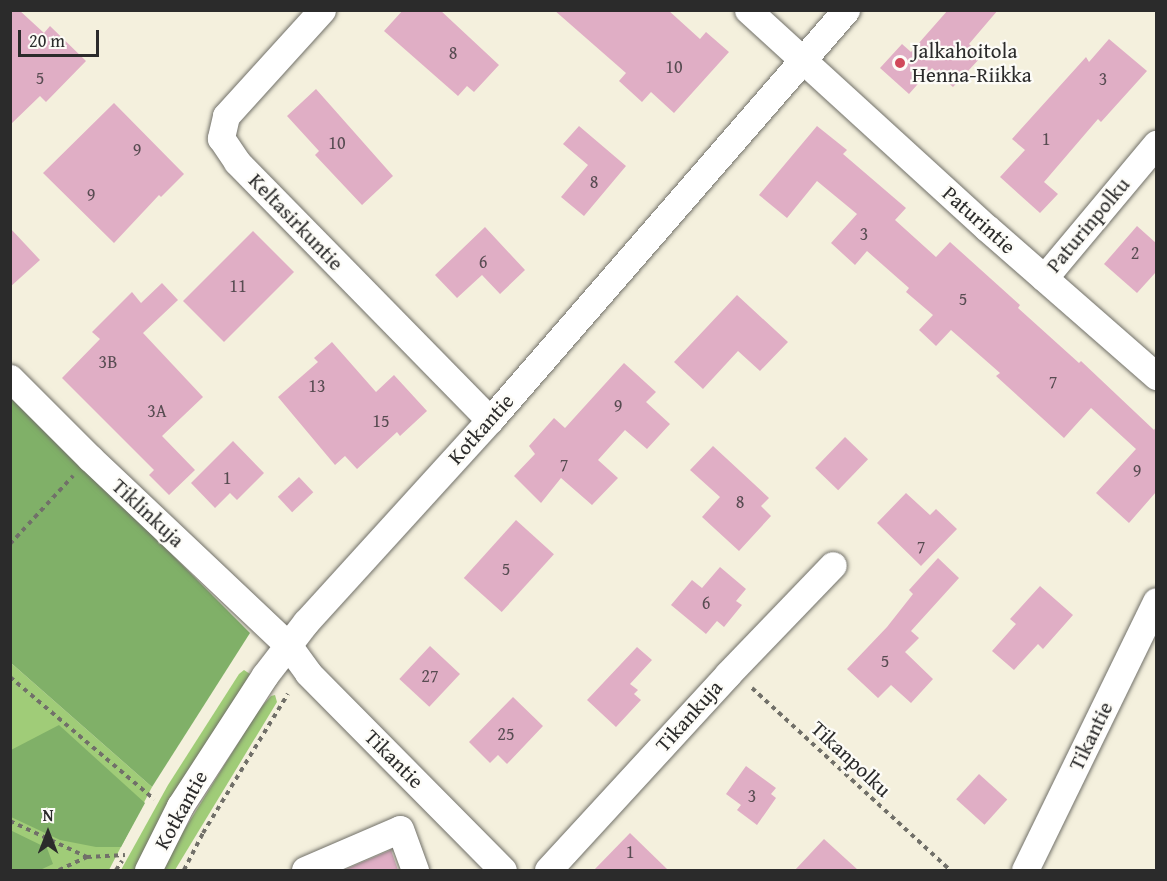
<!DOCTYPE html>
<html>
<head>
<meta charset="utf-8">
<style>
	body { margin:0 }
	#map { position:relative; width:1167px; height:881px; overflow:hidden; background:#f4f0dd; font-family:"Gentium Book Plus",serif }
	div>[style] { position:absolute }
	.green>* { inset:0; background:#a0cc78 }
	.forest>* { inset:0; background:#80b068 }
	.building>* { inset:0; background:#e0aec5; transform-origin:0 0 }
	.path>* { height:4px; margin-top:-2px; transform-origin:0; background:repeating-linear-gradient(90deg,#717069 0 4.5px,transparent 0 9px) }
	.roads { filter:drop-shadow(0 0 2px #717069) drop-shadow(0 0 2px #717069) }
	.minor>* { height:27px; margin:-13.5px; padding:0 13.5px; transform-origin:13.5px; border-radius:13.5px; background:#fff }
	.dots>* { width:16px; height:16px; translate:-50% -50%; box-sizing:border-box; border:3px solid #fdfcf7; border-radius:50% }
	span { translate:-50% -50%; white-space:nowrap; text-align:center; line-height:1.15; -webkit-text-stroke:4.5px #fdfcf7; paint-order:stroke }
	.number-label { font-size:18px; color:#584c52 }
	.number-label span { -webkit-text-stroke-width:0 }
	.poi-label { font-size:21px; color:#2b2b2b }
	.left { translate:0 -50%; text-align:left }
	.street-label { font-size:21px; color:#2b2b2b }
	.frame { position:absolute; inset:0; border:12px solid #2b2b2b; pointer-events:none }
	.north { position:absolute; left:18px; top:803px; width:60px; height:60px; -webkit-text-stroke:4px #fdfcf7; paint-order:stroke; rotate:0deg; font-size:16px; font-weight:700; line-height:24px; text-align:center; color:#2b2b2b }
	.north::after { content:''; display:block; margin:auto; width:21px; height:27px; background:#2b2b2b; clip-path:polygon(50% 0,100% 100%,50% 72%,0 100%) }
	.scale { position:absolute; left:18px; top:30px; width:81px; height:27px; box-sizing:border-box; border:3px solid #2b2b2b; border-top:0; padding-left:8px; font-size:18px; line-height:21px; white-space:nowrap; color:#2b2b2b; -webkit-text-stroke:4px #fdfcf7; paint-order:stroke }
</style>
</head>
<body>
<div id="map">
	<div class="green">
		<div style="clip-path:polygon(11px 663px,152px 787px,109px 870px,11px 870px)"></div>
		<div style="clip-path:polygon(244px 670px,250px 674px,135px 870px,121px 870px,168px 785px,239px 674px)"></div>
		<div style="clip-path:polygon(275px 695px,277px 702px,175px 870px,163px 870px,181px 835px,258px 711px,271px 696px)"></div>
	</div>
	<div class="forest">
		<div style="clip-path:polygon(10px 392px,250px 633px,152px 787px,11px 663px)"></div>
		<div style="clip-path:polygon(59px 725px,145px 803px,121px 847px,96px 847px,60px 840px,11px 817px,11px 750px)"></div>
		<div style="clip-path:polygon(10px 830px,47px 848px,53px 864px,40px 870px,11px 870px)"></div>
	</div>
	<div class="building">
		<div style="clip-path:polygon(10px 10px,19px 10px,44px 33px,50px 26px,86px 61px,46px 102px,40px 96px,10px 125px)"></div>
		<div style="clip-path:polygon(403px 10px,440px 10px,499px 65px,474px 92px,467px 86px,458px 96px,384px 31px)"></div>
		<div style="clip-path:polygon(554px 10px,668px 10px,700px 39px,706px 32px,729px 52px,674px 113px,651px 92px,642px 102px,619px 81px,626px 73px)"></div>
		<div style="clip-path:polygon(948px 10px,998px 10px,969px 44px,982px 56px,953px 87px,932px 68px,909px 94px,880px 68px,902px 44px,911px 52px)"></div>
		<div style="clip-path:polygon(1109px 39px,1147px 71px,1101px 122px,1098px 119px,1044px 182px,1058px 194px,1040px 213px,1000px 177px,1025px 150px,1012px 139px,1086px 57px,1089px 62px)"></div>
		<div style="clip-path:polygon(316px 89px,393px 176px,362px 205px,315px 155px,319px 151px,287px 116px)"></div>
		<div style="clip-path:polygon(114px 103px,184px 174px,161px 197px,159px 195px,114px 243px,43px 173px)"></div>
		<div style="clip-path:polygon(579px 126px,626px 166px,584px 216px,561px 197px,588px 165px,563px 144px)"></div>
		<div style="clip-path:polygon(817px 126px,847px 150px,843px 154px,906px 208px,895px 220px,936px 257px,950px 242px,1020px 305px,1018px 308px,1079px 363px,1081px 361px,1154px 430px,1156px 427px,1156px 492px,1129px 523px,1096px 493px,1136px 449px,1091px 408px,1064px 438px,996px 376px,1000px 373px,951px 330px,936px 346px,919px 330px,933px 315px,906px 292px,909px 288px,867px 251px,855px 265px,831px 243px,857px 214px,817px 181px,787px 218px,759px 195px)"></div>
		<div style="clip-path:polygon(1137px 226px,1156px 243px,1156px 272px,1137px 293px,1104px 264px)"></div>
		<div style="clip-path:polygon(485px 227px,525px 270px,500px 294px,482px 275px,457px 298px,435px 275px)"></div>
		<div style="clip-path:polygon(10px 228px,40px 260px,10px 287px)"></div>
		<div style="left:253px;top:231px;width:58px;height:99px;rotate:45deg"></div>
		<div style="clip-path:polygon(162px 283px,178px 300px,143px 333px,203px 397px,162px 436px,195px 470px,169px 495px,149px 475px,154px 470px,62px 378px,100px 339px,92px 332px,132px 292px,141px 303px)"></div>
		<div style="clip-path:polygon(737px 295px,788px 342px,760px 371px,738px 351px,703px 389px,674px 362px)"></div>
		<div style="clip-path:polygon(332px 342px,376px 392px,394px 375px,427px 411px,400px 436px,397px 432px,357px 469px,345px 456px,335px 465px,278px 397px,318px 362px,314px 358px)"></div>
		<div style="clip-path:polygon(624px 363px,656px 392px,646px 402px,670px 424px,647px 449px,625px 430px,598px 460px,618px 478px,592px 505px,561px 478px,541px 503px,514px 476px,535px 454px,529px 446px,554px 418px,565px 428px)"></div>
		<div style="left:845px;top:437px;width:32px;height:43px;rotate:44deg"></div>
		<div style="clip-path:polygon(233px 441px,264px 473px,237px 500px,230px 493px,215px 508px,191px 483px)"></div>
		<div style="clip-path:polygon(713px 446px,769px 498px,761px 506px,771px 516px,739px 551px,702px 517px,720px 497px,690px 470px)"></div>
		<div style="left:299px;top:477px;width:21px;height:29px;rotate:47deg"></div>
		<div style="clip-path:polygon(906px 493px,930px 515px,936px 509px,957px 529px,921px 566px,877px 523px)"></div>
		<div style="left:516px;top:520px;width:51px;height:78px;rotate:42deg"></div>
		<div style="clip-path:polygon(938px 558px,959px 578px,911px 631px,919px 638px,905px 652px,933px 679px,911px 703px,891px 685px,878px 698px,847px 669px,887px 627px,913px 594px,909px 590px)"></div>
		<div style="clip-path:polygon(720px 567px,746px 589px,736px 601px,742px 605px,724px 627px,717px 621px,706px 634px,671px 605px,692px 580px,702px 588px)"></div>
		<div style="clip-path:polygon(1040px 586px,1073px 615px,1043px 649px,1038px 644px,1014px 670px,992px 651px,1016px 624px,1010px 619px)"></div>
		<div style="left:430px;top:646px;width:41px;height:45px;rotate:43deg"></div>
		<div style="clip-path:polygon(637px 647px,652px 660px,630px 684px,638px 690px,634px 694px,641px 700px,616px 727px,587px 700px)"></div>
		<div style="clip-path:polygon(513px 697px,543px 726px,507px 764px,498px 755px,490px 763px,469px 742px)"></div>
		<div style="clip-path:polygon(746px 766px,776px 788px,771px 794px,776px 798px,757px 825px,737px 810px,741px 805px,726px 794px)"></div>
		<div style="left:979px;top:774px;width:38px;height:34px;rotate:42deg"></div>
		<div style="clip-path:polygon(630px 833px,668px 870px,594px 870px)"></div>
		<div style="clip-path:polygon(824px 839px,858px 870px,795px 870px)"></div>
		<div style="clip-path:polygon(391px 850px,398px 870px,344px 870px)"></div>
	</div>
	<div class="path">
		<div style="left:10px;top:544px;width:93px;rotate:-47.2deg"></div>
		<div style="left:10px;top:677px;width:189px;rotate:40.3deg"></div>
		<div style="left:752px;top:688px;width:269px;rotate:42.6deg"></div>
		<div style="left:10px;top:821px;width:85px;rotate:25.1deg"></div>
		<div style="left:59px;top:870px;width:31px;rotate:-25deg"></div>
		<div style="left:87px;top:857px;width:38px;rotate:-3deg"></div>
		<div style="left:116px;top:870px;width:11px;rotate:-56deg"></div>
		<div style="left:184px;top:870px;width:42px;rotate:-62.8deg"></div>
		<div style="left:203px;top:833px;width:163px;rotate:-58.6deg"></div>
	</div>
	<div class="roads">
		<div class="minor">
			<div style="left:322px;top:10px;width:143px;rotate:132.2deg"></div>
			<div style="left:226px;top:116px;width:23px;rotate:103deg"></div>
			<div style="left:221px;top:138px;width:29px;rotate:56deg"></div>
			<div style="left:237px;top:162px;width:361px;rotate:45.6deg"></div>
			<div style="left:748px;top:10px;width:323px;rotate:42.4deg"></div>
			<div style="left:987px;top:228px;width:225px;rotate:41.2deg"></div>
			<div style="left:1044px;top:278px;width:175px;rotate:-50.1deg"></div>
			<div style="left:10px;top:378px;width:113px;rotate:45deg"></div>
			<div style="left:90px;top:458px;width:272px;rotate:43.4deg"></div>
			<div style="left:288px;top:645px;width:34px;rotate:54deg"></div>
			<div style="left:308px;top:673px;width:277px;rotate:45.3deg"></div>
			<div style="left:148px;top:870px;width:72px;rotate:-63.4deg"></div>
			<div style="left:180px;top:806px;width:156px;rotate:-57deg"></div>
			<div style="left:265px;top:675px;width:67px;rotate:-52.3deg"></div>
			<div style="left:306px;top:622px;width:273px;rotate:-47.7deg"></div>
			<div style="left:490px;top:420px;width:543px;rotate:-49.03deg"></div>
			<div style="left:305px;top:870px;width:103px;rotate:-23.3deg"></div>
			<div style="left:400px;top:829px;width:44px;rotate:69.9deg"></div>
			<div style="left:548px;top:870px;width:266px;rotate:-47.4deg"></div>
			<div style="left:728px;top:674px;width:151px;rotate:-46.1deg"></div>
			<div style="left:1025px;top:870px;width:299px;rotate:-64deg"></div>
		</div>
	</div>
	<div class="dots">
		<div style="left:900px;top:63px;background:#d1495b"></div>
	</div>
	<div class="number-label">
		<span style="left:453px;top:53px">8</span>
		<span style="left:674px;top:67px">10</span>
		<span style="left:40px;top:78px">5</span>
		<span style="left:1103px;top:79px">3</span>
		<span style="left:1046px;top:139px">1</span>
		<span style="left:337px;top:143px">10</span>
		<span style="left:137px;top:150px">9</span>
		<span style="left:594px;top:182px">8</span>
		<span style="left:91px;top:195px">9</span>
		<span style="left:864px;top:234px">3</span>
		<span style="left:1135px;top:253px">2</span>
		<span style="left:483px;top:262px">6</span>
		<span style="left:238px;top:286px">11</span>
		<span style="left:963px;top:299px">5</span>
		<span style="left:108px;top:362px">3B</span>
		<span style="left:1053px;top:382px">7</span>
		<span style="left:317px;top:386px">13</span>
		<span style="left:618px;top:406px">9</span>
		<span style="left:157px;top:411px">3A</span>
		<span style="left:381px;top:421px">15</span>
		<span style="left:564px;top:465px">7</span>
		<span style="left:1137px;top:471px">9</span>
		<span style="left:227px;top:478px">1</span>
		<span style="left:740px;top:502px">8</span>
		<span style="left:921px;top:547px">7</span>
		<span style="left:506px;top:569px">5</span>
		<span style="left:706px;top:603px">6</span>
		<span style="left:885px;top:661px">5</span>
		<span style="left:430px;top:676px">27</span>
		<span style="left:506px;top:734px">25</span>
		<span style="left:752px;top:796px">3</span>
		<span style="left:630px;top:852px">1</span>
	</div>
	<div class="poi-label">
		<span class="left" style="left:912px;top:63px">Jalkahoitola<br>Henna-Riikka</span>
	</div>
	<div class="street-label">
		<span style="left:979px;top:220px;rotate:42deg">Paturintie</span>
		<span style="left:296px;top:222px;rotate:46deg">Keltasirkuntie</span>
		<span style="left:1088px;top:225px;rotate:-50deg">Paturinpolku</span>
		<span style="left:481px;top:429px;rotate:-48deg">Kotkantie</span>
		<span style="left:148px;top:513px;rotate:43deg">Tiklinkuja</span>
		<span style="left:689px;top:716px;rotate:-48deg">Tikankuja</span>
		<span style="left:1091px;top:736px;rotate:-64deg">Tikantie</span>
		<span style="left:394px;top:759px;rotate:45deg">Tikantie</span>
		<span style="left:851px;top:759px;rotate:43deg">Tikanpolku</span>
		<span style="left:181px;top:810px;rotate:-61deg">Kotkantie</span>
	</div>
	<div class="frame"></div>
	<div class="north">N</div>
	<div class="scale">20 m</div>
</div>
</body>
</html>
